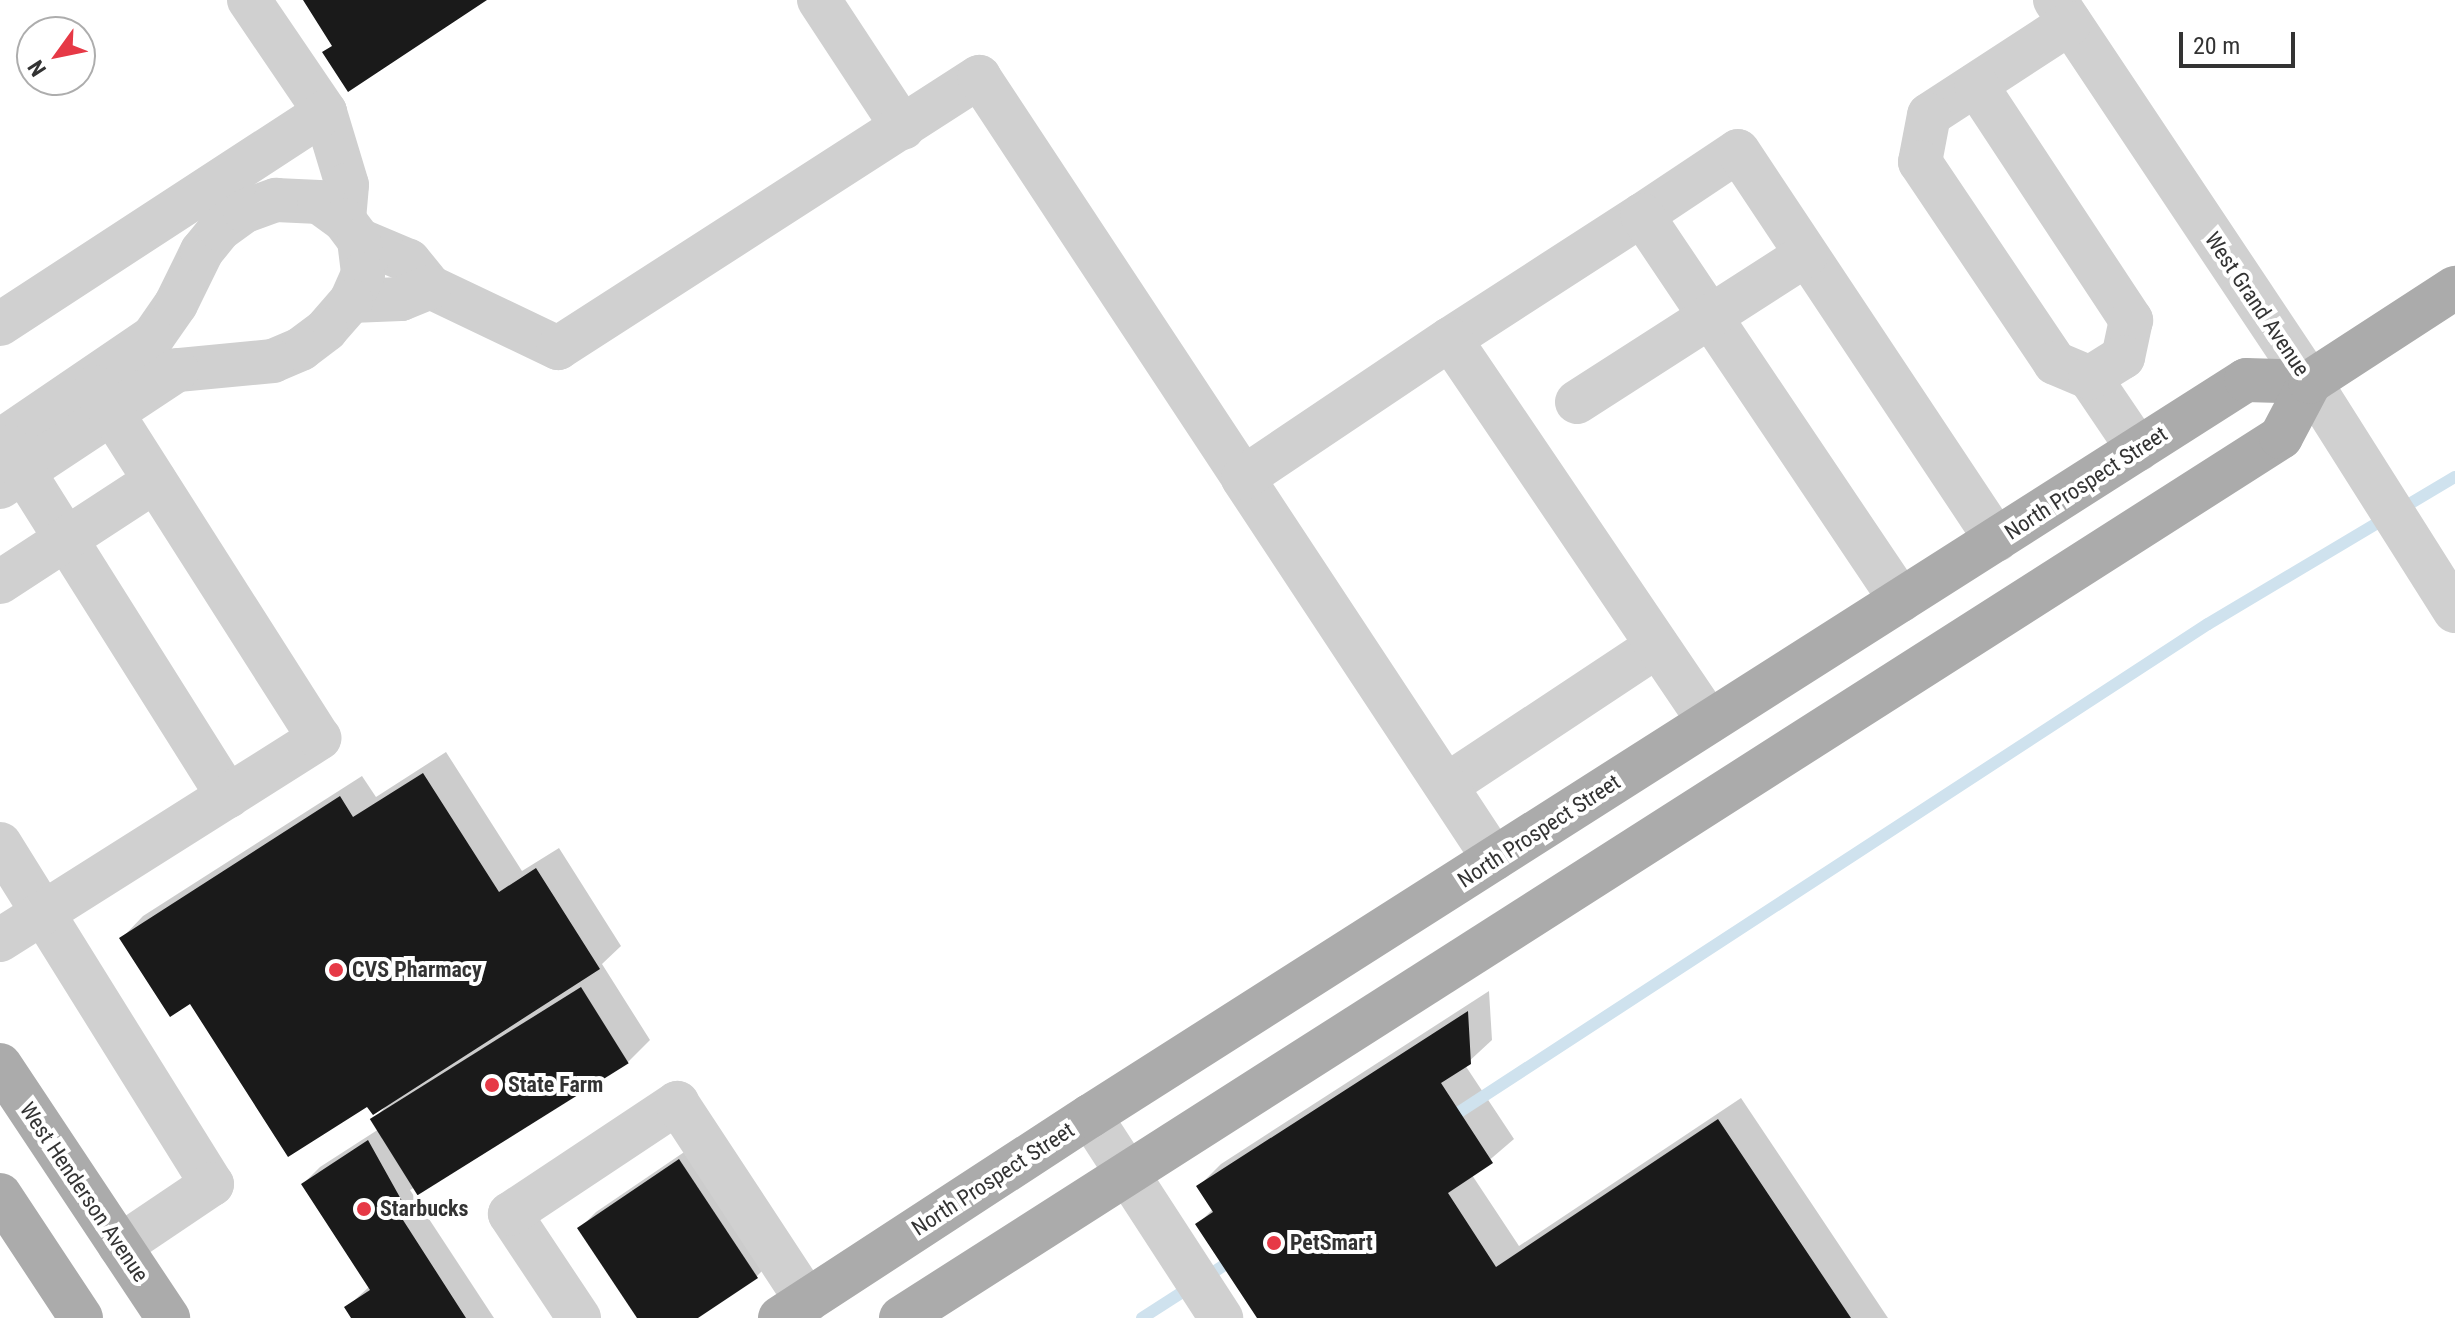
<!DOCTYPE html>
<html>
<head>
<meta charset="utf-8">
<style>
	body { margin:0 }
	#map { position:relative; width:2455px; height:1318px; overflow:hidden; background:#fff; font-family:"Roboto Condensed",sans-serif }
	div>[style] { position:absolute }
	.shadow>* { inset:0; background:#0003 }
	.stream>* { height:12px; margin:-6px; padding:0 6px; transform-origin:6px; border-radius:6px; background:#cfe2ee }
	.building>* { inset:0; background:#1a1a1a; transform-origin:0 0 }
	.minor>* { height:44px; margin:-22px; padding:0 22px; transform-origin:22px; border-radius:22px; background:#d0d0d0 }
	.major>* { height:44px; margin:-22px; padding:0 22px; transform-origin:22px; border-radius:22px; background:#ababab }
	.dots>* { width:22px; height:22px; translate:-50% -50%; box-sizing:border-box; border:4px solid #fff; border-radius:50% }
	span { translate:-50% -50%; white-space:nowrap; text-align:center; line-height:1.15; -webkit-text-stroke:8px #fff; paint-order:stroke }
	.street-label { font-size:22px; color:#333 }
	.poi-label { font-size:22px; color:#333; font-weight:700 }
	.left { translate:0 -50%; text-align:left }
	.north { position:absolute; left:16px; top:16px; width:80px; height:80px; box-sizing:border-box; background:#fff; border:2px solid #adadad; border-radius:50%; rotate:237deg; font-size:22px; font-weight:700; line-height:32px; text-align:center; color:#333 }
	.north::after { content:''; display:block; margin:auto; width:28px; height:36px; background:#e63946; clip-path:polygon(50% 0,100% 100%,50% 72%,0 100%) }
	.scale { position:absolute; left:2179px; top:32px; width:116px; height:36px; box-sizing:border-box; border:4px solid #333; border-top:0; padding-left:10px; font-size:24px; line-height:28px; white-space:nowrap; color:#333; -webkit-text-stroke:6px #fff; paint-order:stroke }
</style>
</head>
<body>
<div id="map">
	<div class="shadow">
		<div style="clip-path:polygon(446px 752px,522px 871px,559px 848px,621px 946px,602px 964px,650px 1040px,628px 1062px,410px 1190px,494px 1318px,354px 1318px,347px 1307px,370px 1286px,303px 1184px,320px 1167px,379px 1129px,373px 1120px,385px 1107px,368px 1104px,190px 1002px,122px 938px,143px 916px,362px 776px,376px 797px)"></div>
		<div style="clip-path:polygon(1489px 991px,1492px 1040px,1465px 1065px,1514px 1139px,1472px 1175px,1519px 1246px,1741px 1098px,1888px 1318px,1259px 1318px,1198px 1224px,1213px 1209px,1199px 1186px,1221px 1164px)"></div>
		<div style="clip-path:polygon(696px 1144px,774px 1259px,757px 1276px,695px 1318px,640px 1318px,579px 1229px,596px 1212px)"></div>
	</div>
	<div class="stream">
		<div style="left:1447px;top:1120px;width:908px;rotate:-33.1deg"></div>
		<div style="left:2208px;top:624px;width:287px;rotate:-30.8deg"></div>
		<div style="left:1142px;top:1318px;width:109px;rotate:-32.7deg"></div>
	</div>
	<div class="building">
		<div style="clip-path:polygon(303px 0,487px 0,348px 92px,322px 52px,332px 46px)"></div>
		<div style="clip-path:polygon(423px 773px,499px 892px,536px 868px,600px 969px,373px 1115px,367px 1107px,288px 1157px,190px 1004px,170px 1017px,119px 938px,340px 796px,353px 817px)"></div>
		<div style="left:581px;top:987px;width:90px;height:249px;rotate:58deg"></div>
		<div style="clip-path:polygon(1468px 1011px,1471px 1064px,1441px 1083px,1493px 1163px,1448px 1193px,1496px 1267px,1718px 1119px,1851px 1318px,1257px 1318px,1195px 1224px,1213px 1212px,1196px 1186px)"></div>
		<div style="clip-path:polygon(368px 1140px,402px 1201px,394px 1206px,466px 1318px,351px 1318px,344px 1307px,370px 1290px,301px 1184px)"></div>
		<div style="clip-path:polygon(679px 1159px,758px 1278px,698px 1318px,637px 1318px,577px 1228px)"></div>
	</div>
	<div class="minor">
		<div style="left:249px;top:0;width:135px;rotate:55.8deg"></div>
		<div style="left:325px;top:112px;width:76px;rotate:73.2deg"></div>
		<div style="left:347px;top:185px;width:35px;rotate:95deg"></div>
		<div style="left:819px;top:0;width:153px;rotate:56.7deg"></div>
		<div style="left:2055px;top:0;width:459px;rotate:56.3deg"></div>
		<div style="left:2310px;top:382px;width:271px;rotate:57.7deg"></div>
		<div style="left:2070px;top:23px;width:168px;rotate:146.9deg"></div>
		<div style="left:1929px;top:115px;width:48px;rotate:100.8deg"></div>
		<div style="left:1920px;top:162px;width:242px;rotate:56.1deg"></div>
		<div style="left:2055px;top:363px;width:38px;rotate:23deg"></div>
		<div style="left:2090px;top:378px;width:86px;rotate:55.9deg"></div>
		<div style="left:1976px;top:85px;width:282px;rotate:56.6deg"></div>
		<div style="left:2131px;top:320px;width:38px;rotate:102deg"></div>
		<div style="left:2123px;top:357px;width:39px;rotate:148deg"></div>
		<div style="left:1642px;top:215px;width:115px;rotate:-33.7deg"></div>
		<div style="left:1738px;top:151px;width:467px;rotate:56.4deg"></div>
		<div style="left:359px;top:240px;width:54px;rotate:22.8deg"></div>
		<div style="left:409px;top:261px;width:33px;rotate:51deg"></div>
		<div style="left:430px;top:287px;width:142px;rotate:25.5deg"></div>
		<div style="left:558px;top:348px;width:501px;rotate:-32.77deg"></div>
		<div style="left:979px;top:77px;width:480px;rotate:56.6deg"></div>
		<div style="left:351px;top:301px;width:50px;rotate:-2.3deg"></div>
		<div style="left:401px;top:299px;width:31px;rotate:-22deg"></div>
		<div style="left:0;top:324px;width:388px;rotate:-33.1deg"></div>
		<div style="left:1450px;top:339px;width:229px;rotate:-32.9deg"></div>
		<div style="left:1642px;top:215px;width:464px;rotate:56.1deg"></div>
		<div style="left:1577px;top:402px;width:272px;rotate:-32.7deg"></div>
		<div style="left:0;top:441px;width:185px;rotate:-34.2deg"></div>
		<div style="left:153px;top:337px;width:40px;rotate:-55.1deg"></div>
		<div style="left:176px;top:304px;width:59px;rotate:-63.9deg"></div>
		<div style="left:202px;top:251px;width:28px;rotate:-51deg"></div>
		<div style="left:220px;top:229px;width:31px;rotate:-36deg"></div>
		<div style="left:245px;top:211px;width:33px;rotate:-20deg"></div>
		<div style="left:276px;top:200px;width:43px;rotate:2.7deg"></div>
		<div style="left:319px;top:202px;width:31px;rotate:36deg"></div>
		<div style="left:344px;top:220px;width:25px;rotate:53deg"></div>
		<div style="left:359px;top:240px;width:34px;rotate:83deg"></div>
		<div style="left:363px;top:274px;width:30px;rotate:114deg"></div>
		<div style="left:351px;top:301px;width:38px;rotate:131deg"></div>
		<div style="left:326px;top:330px;width:31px;rotate:143deg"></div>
		<div style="left:301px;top:349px;width:30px;rotate:157deg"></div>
		<div style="left:273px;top:361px;width:96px;rotate:174.6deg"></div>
		<div style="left:177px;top:370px;width:212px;rotate:146.5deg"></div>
		<div style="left:8px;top:447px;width:413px;rotate:57.8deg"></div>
		<div style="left:0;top:582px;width:185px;rotate:-33.1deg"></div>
		<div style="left:1447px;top:785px;width:252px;rotate:-33.5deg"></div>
		<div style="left:0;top:844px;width:401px;rotate:58.1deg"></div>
		<div style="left:212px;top:1184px;width:111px;rotate:146deg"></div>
		<div style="left:1494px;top:859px;width:456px;rotate:-123.4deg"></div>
		<div style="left:1243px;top:478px;width:249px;rotate:-33.9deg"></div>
		<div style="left:1450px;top:339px;width:462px;rotate:55.9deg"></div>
		<div style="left:0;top:940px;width:378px;rotate:-32.3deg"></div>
		<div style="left:319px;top:738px;width:416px;rotate:-122.5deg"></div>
		<div style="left:1090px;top:1116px;width:241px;rotate:57deg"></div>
		<div style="left:579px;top:1318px;width:125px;rotate:-123.6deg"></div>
		<div style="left:510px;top:1214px;width:201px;rotate:-33.6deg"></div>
		<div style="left:677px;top:1103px;width:237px;rotate:56.7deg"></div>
	</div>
	<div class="major">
		<div style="left:0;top:1065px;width:304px;rotate:56.4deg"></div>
		<div style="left:0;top:1195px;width:147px;rotate:56.6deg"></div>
		<div style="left:780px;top:1318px;width:370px;rotate:-33.1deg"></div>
		<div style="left:1090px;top:1116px;width:1370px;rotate:-32.48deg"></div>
		<div style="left:2246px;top:380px;width:64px;rotate:1.8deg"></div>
		<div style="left:901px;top:1318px;width:1637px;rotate:-32.55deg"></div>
		<div style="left:2281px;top:437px;width:62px;rotate:-62.2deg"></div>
		<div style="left:2310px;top:382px;width:173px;rotate:-33deg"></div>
	</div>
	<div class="dots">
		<div style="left:336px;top:970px;background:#e63946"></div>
		<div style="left:492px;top:1085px;background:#e63946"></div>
		<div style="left:364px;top:1209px;background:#e63946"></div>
		<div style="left:1274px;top:1243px;background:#e63946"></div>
	</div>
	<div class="street-label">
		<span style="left:2257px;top:304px;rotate:56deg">West Grand Avenue</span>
		<span style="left:2086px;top:483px;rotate:-33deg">North Prospect Street</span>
		<span style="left:1539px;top:831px;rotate:-33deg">North Prospect Street</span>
		<span style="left:993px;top:1179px;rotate:-33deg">North Prospect Street</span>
		<span style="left:84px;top:1192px;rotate:56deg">West Henderson Avenue</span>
	</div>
	<div class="poi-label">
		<span class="left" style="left:352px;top:970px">CVS Pharmacy</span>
		<span class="left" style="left:508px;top:1085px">State Farm</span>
		<span class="left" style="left:380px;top:1209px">Starbucks</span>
		<span class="left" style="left:1290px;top:1243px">PetSmart</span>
	</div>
	<div class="north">N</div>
	<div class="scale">20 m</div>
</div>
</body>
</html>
